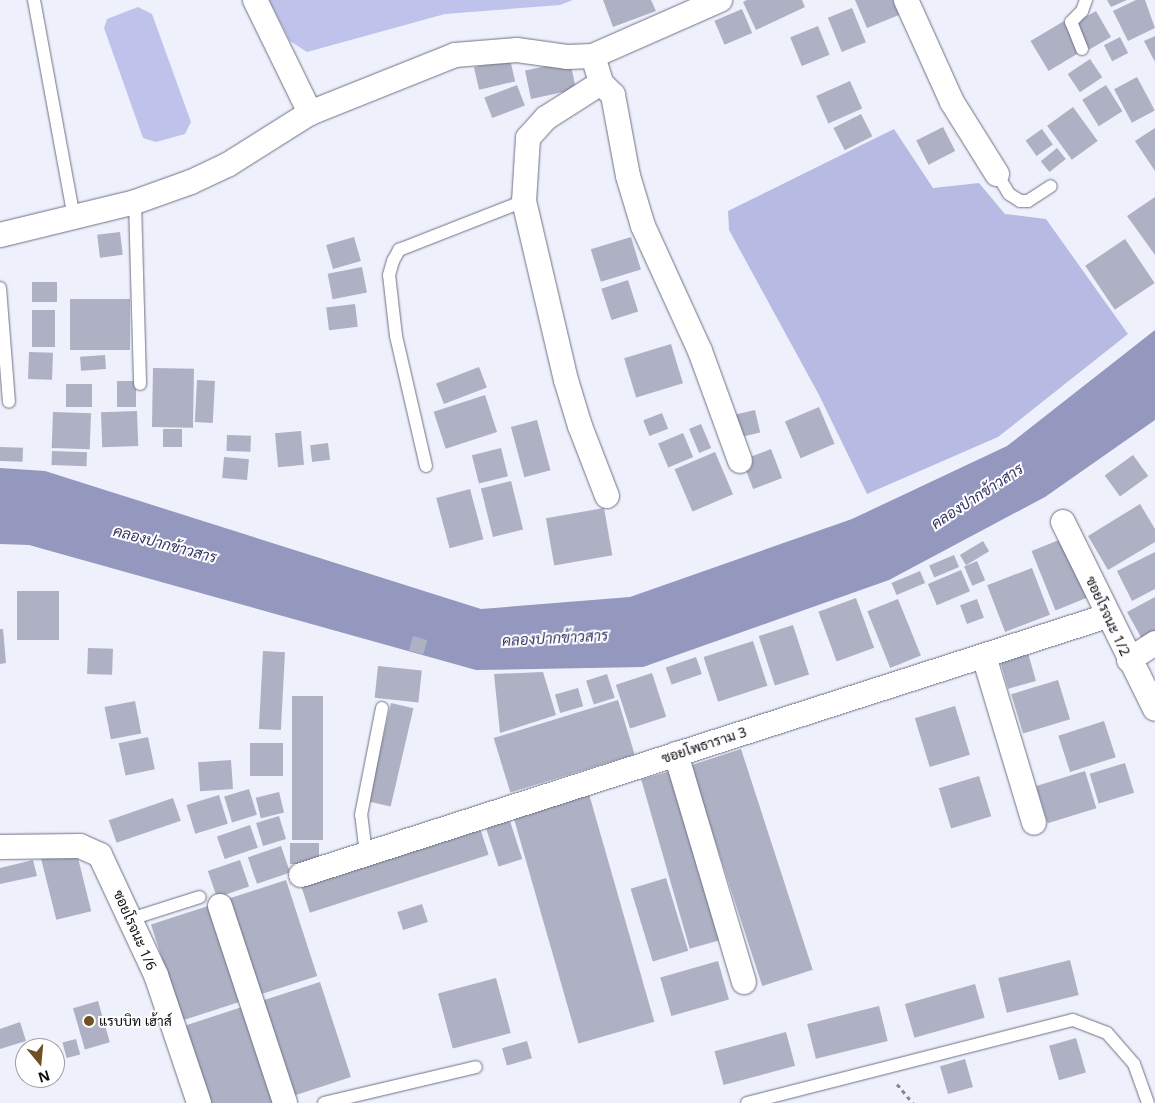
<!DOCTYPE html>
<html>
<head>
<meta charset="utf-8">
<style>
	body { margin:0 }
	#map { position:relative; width:1155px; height:1103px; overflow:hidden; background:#eef0fc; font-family:"Noto Sans",Sarabun,sans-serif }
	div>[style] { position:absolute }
	.green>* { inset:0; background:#bfc3eb }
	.forest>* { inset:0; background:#b7bbe3 }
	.water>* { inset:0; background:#9497be }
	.building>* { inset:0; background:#aeb0c4; transform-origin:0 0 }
	.path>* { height:3px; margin-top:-1.5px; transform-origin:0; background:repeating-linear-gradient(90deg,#868891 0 4px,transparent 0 8px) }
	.roads { filter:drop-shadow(0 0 1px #6f7183) drop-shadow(0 0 1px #6f7183) }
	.lane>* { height:12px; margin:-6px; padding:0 6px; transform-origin:6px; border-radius:6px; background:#fff }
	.street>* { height:24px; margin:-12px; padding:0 12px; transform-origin:12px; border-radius:12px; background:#fff }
	.dots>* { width:14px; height:14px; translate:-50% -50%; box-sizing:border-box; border:2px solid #fff; border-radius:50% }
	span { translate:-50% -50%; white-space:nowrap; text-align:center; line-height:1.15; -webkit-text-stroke:4px #fff; paint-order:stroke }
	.street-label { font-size:14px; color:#0c0c13 }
	.poi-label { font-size:14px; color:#0c0c13 }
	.left { translate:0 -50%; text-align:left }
	.water-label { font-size:15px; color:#323265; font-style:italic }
	.north { position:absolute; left:15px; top:1038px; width:50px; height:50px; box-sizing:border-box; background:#fff; border:1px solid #9e9ea1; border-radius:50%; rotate:163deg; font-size:14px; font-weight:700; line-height:20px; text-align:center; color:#0c0c13 }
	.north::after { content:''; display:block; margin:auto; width:18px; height:22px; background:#705126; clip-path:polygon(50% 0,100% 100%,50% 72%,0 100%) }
</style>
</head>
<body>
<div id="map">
	<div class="green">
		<div style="clip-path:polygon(269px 0,573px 0,560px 5px,445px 14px,307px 52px,290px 41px)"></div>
		<div style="clip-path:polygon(138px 7px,152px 14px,191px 122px,185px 134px,156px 142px,143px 138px,104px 28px,107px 19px)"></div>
	</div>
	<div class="forest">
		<div style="clip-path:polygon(894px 129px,933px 188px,979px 183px,1005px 214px,1046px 219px,1128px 334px,998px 437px,867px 494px,819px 395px,729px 230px,728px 211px)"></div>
	</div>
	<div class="water">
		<div style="clip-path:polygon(1155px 330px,1155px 420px,1045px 497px,889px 580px,643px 667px,476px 670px,29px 545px,0 544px,0 468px,45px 471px,481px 609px,630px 597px,852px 519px,1007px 446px)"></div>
	</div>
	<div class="building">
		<div style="clip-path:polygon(603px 0,651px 0,656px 11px,613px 27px)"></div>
		<div style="clip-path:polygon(747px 0,802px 0,805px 7px,756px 30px,743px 2px)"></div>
		<div style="clip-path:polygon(855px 0,893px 0,899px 15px,867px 28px)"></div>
		<div style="clip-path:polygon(1107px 0,1127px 0,1111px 7px)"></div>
		<div style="clip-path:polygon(1136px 0,1145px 0,1155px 28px,1128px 41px,1113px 11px)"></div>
		<div style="left:852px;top:8px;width:37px;height:26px;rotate:68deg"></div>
		<div style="left:742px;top:9px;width:26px;height:30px;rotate:67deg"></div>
		<div style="left:1096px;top:11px;width:30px;height:25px;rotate:60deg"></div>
		<div style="left:1064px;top:21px;width:35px;height:39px;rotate:59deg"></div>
		<div style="left:818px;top:26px;width:31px;height:30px;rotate:68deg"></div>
		<div style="clip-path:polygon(1155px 36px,1155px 62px,1144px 41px)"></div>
		<div style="left:1120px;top:37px;width:18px;height:18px;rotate:63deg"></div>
		<div style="left:510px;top:59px;width:23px;height:37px;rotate:77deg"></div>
		<div style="left:1090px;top:59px;width:22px;height:27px;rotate:56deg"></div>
		<div style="left:570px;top:61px;width:29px;height:46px;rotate:78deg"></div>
		<div style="left:1137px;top:77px;width:38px;height:26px;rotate:62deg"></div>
		<div style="left:850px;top:81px;width:30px;height:37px;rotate:66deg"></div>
		<div style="left:517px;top:85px;width:22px;height:35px;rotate:69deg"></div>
		<div style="left:1106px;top:85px;width:31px;height:28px;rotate:58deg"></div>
		<div style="left:1073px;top:107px;width:42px;height:32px;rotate:54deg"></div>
		<div style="left:861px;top:114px;width:25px;height:31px;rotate:63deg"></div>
		<div style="left:943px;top:127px;width:27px;height:30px;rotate:63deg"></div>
		<div style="clip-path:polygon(1155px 128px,1155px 171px,1135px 141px)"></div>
		<div style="left:1042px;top:129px;width:19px;height:20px;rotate:55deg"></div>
		<div style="left:1057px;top:148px;width:14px;height:21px;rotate:51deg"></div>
		<div style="clip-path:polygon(1155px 197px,1155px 255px,1127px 216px)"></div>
		<div style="left:120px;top:232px;width:23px;height:23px;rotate:83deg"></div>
		<div style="left:354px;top:237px;width:25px;height:29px;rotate:74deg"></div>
		<div style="left:631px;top:237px;width:34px;height:42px;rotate:73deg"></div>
		<div style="left:1125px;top:239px;width:53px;height:48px;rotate:56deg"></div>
		<div style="left:362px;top:267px;width:26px;height:35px;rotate:79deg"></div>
		<div style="left:628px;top:280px;width:33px;height:28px;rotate:72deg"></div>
		<div style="left:32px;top:282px;width:25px;height:20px"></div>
		<div style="left:130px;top:299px;width:51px;height:60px;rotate:90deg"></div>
		<div style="left:355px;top:304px;width:23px;height:29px;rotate:83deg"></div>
		<div style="left:32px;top:310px;width:23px;height:37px"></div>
		<div style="left:671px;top:344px;width:41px;height:49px;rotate:73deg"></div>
		<div style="left:29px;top:352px;width:24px;height:27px;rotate:2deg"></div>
		<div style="left:105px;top:355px;width:14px;height:25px;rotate:86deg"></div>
		<div style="left:479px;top:367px;width:22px;height:46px;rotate:69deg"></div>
		<div style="left:153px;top:368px;width:41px;height:59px;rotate:1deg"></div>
		<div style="left:197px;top:380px;width:18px;height:42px;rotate:3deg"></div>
		<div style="left:136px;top:381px;width:26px;height:19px;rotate:90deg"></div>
		<div style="left:66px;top:384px;width:26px;height:23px"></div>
		<div style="left:485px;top:395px;width:39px;height:54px;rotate:72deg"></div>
		<div style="left:819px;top:407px;width:40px;height:37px;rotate:67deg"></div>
		<div style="left:755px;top:410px;width:23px;height:21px;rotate:77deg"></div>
		<div style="left:137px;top:411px;width:35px;height:36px;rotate:88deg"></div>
		<div style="left:53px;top:412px;width:38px;height:36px;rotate:2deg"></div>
		<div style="left:662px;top:413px;width:17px;height:20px;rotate:69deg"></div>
		<div style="left:537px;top:420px;width:52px;height:27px;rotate:75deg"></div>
		<div style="left:701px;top:424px;width:26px;height:13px;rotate:67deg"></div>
		<div style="left:163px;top:429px;width:19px;height:18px"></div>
		<div style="left:301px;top:431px;width:34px;height:26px;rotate:85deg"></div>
		<div style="left:683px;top:433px;width:26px;height:27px;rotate:67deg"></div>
		<div style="left:227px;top:435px;width:24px;height:16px;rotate:2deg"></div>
		<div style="left:328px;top:443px;width:17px;height:18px;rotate:83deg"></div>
		<div style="left:0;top:447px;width:23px;height:14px;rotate:2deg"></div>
		<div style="left:501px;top:448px;width:29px;height:30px;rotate:76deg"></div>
		<div style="left:771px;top:449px;width:31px;height:31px;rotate:69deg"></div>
		<div style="left:52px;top:451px;width:35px;height:14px;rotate:2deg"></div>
		<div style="left:715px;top:452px;width:46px;height:44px;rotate:67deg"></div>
		<div style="left:1133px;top:455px;width:26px;height:35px;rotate:54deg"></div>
		<div style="left:224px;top:457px;width:25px;height:21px;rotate:5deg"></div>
		<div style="left:511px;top:481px;width:50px;height:31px;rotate:76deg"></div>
		<div style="left:470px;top:489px;width:52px;height:35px;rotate:75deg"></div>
		<div style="clip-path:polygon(1140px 504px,1155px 529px,1155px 542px,1108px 570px,1088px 536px)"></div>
		<div style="left:604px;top:508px;width:48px;height:59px;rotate:80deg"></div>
		<div style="left:1064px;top:538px;width:64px;height:35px;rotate:68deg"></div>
		<div style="left:983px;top:541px;width:12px;height:27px;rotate:59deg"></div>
		<div style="clip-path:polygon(1155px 552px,1155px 589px,1132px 601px,1117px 571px)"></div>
		<div style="left:954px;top:555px;width:13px;height:27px;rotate:67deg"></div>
		<div style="left:977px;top:561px;width:21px;height:14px;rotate:67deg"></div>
		<div style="left:1032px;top:568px;width:50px;height:48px;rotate:69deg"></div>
		<div style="left:961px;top:570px;width:23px;height:36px;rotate:67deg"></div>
		<div style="left:920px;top:571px;width:13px;height:31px;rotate:67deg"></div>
		<div style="left:17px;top:591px;width:42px;height:49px"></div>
		<div style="clip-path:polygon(1155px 597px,1155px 632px,1142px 639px,1127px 612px)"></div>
		<div style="left:856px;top:598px;width:53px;height:40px;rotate:70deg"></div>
		<div style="left:898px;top:599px;width:61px;height:33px;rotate:68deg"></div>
		<div style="left:977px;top:599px;width:20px;height:18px;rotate:70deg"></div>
		<div style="left:793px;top:625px;width:52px;height:36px;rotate:72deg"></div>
		<div style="clip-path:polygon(0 629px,3px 629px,6px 663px,0 664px)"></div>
		<div style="left:413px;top:636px;width:15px;height:15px;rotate:16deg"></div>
		<div style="left:753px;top:641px;width:47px;height:52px;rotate:72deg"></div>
		<div style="left:88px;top:648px;width:25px;height:26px;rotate:2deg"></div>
		<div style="left:263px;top:651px;width:22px;height:78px;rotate:3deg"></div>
		<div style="left:1028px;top:653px;width:29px;height:29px;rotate:74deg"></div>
		<div style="left:696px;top:657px;width:18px;height:32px;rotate:71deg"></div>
		<div style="left:378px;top:666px;width:44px;height:32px;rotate:6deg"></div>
		<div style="clip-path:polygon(543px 672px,556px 715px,500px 733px,494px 674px)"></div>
		<div style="left:652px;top:673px;width:46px;height:38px;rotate:72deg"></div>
		<div style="left:607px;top:674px;width:25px;height:22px;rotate:72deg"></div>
		<div style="left:1058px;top:680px;width:41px;height:49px;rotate:73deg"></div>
		<div style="left:578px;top:688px;width:19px;height:24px;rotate:74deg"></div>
		<div style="left:292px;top:696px;width:31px;height:144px"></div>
		<div style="left:618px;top:700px;width:57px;height:130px;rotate:73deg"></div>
		<div style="left:135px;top:701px;width:33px;height:31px;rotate:79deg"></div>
		<div style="left:391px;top:703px;width:23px;height:101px;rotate:13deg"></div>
		<div style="left:955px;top:706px;width:51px;height:42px;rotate:73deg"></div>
		<div style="left:1104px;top:721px;width:38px;height:48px;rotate:72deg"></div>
		<div style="left:148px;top:737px;width:33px;height:30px;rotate:78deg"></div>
		<div style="left:283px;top:743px;width:33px;height:33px;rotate:90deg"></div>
		<div style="left:741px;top:749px;width:232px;height:53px;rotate:72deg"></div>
		<div style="left:231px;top:760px;width:29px;height:33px;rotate:86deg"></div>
		<div style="left:1125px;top:763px;width:31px;height:37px;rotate:73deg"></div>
		<div style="left:671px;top:771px;width:176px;height:31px;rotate:74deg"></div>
		<div style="left:1085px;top:771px;width:39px;height:51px;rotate:73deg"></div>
		<div style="left:979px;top:776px;width:42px;height:42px;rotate:73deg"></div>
		<div style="left:249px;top:789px;width:27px;height:26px;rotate:73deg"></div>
		<div style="left:279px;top:792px;width:21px;height:24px;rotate:76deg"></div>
		<div style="left:589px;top:794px;width:237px;height:79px;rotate:74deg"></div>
		<div style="left:219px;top:795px;width:30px;height:34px;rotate:73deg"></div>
		<div style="left:173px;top:798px;width:24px;height:68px;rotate:71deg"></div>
		<div style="left:279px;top:816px;width:24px;height:24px;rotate:73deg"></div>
		<div style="left:509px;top:818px;width:43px;height:25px;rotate:72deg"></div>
		<div style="left:250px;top:825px;width:24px;height:35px;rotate:71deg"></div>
		<div style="left:480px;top:828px;width:28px;height:188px;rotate:72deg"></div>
		<div style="left:290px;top:843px;width:29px;height:21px"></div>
		<div style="left:281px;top:846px;width:28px;height:35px;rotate:71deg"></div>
		<div style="left:76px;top:850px;width:63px;height:36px;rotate:76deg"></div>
		<div style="clip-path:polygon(33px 860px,37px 876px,0 884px,0 868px)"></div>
		<div style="left:240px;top:860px;width:28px;height:34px;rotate:71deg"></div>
		<div style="left:666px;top:878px;width:76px;height:37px;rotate:73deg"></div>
		<div style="left:286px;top:880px;width:101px;height:60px;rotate:72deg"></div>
		<div style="left:422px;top:904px;width:19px;height:26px;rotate:72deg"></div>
		<div style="left:208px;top:906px;width:101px;height:60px;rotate:72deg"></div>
		<div style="left:1070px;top:960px;width:36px;height:74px;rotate:76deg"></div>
		<div style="left:718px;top:961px;width:40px;height:60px;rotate:74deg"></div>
		<div style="left:496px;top:978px;width:57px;height:60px;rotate:75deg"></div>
		<div style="left:320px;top:982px;width:100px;height:61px;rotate:72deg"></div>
		<div style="left:975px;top:984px;width:35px;height:73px;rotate:74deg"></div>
		<div style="left:98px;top:1001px;width:43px;height:26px;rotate:74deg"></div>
		<div style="left:879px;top:1006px;width:36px;height:74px;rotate:76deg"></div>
		<div style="clip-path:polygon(242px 1007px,273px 1103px,210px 1103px,184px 1026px)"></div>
		<div style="clip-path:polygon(20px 1022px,26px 1041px,0 1049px,0 1029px)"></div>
		<div style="left:786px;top:1032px;width:35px;height:74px;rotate:75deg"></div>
		<div style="left:1076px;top:1038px;width:36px;height:28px;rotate:74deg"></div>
		<div style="left:76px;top:1039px;width:16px;height:14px;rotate:75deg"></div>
		<div style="left:527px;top:1041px;width:18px;height:26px;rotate:74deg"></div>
		<div style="left:965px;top:1059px;width:29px;height:26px;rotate:74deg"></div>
	</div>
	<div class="path">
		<div style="left:897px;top:1084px;width:25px;rotate:50deg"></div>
	</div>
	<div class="roads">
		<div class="lane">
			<div style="left:34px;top:0;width:221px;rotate:79.6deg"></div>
			<div style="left:1082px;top:49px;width:29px;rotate:-112deg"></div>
			<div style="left:1071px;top:22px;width:16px;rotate:-45deg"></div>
			<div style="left:1082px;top:11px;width:12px;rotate:-70deg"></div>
			<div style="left:997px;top:174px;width:23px;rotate:59deg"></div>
			<div style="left:1009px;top:194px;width:13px;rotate:32deg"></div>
			<div style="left:1020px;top:201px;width:8px"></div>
			<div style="left:1028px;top:201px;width:27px;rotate:-33deg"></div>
			<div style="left:135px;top:202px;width:182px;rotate:88.4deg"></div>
			<div style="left:0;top:288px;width:114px;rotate:85.5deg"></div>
			<div style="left:426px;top:466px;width:133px;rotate:-103deg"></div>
			<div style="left:396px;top:336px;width:61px;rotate:-96.5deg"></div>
			<div style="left:389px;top:275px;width:15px;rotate:-74deg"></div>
			<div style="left:393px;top:261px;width:13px;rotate:-61deg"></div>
			<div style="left:399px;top:250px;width:134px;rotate:-21.4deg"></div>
			<div style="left:366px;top:854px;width:39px;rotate:-97deg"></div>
			<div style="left:361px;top:815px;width:109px;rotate:-78.9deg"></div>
			<div style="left:131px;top:919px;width:72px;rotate:-17.7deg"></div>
			<div style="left:324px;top:1103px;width:156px;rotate:-13.3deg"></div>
			<div style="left:747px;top:1103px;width:336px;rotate:-14.3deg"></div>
			<div style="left:1073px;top:1020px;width:36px;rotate:21deg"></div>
			<div style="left:1107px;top:1033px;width:41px;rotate:48.9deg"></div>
			<div style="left:1134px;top:1064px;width:41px;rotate:70.3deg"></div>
		</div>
		<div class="street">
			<div style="left:255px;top:0;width:126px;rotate:64deg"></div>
			<div style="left:906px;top:0;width:112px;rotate:65.7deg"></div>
			<div style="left:952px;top:102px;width:85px;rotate:58deg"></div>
			<div style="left:593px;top:56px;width:28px;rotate:73deg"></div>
			<div style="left:601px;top:83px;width:65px;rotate:147.5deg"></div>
			<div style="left:546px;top:118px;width:27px;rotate:132deg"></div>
			<div style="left:528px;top:138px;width:63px;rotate:93.6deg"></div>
			<div style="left:524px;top:201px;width:184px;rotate:76.8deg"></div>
			<div style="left:566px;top:380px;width:48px;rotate:73.1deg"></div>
			<div style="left:580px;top:426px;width:75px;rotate:68.9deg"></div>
			<div style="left:601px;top:83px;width:17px;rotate:45deg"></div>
			<div style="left:613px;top:95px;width:82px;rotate:79.5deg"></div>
			<div style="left:628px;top:176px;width:52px;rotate:73.3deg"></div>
			<div style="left:643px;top:226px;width:137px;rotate:65.5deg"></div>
			<div style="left:700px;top:351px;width:117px;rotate:70deg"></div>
			<div style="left:0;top:235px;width:139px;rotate:-13.7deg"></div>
			<div style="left:135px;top:202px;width:59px;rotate:-19.7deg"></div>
			<div style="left:191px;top:182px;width:42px;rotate:-25.3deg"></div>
			<div style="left:229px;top:164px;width:96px;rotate:-32.2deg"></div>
			<div style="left:310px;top:113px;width:156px;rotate:-21.8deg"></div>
			<div style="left:455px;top:55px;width:62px;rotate:-4.6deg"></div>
			<div style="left:517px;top:50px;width:50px;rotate:8deg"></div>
			<div style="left:567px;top:57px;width:26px;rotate:-2deg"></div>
			<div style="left:593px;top:56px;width:139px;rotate:-23.8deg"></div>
			<div style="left:1063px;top:522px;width:208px;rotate:63.8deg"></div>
			<div style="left:984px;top:656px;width:174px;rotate:73.3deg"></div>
			<div style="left:1129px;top:660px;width:31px;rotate:-33deg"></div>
			<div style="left:676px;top:754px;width:238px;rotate:73.4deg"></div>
			<div style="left:0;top:847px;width:80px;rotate:-0.7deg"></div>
			<div style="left:80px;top:846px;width:22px;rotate:24deg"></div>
			<div style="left:100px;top:855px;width:132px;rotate:65deg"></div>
			<div style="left:156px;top:975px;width:135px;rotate:71.4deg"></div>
			<div style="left:301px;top:875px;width:847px;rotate:-17.81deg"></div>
			<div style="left:220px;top:906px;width:207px;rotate:71.7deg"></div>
		</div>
	</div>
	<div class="dots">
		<div style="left:89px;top:1021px;background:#705126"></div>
	</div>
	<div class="street-label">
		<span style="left:1108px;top:616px;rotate:65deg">ซอยโรจนะ 1/2</span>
		<span style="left:704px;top:745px;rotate:-18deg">ซอยโพธาราม 3</span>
		<span style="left:135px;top:930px;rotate:66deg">ซอยโรจนะ 1/6</span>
	</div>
	<div class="poi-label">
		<span class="left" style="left:99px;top:1021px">แรบบิท เฮ้าส์</span>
	</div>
	<div class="water-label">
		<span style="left:977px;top:496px;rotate:-33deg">คลองปากข้าวสาร</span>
		<span style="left:165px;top:544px;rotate:15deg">คลองปากข้าวสาร</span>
		<span style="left:555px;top:638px;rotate:-3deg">คลองปากข้าวสาร</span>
	</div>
	<div class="north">N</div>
</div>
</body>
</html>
